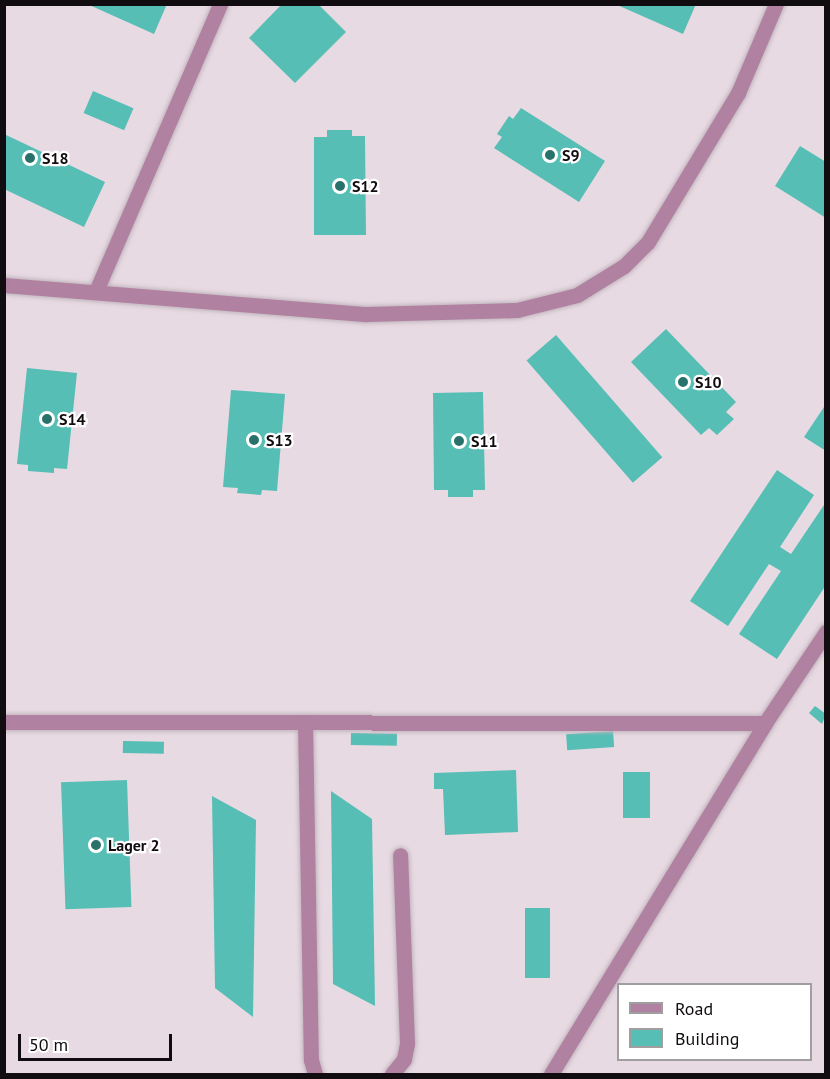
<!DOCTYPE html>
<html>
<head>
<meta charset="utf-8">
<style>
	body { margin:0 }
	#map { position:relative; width:830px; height:1079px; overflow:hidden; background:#e8dae3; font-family:"PT Sans",sans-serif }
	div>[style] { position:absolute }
	.building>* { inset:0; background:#56beb5; transform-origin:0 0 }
	.roads { filter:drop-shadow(0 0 2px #c1b5bd) drop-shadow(0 0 2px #c1b5bd) }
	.minor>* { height:15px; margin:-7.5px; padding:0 7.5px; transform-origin:7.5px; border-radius:7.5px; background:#b081a0 }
	.dots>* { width:16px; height:16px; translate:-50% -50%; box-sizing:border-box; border:3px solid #fff; border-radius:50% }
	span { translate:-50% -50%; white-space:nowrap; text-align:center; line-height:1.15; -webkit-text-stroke:4.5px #fff; paint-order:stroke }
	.poi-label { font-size:16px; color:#110c0f; font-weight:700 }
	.left { translate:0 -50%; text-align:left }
	.frame { position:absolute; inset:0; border:6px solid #110c0f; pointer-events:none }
	.legend { position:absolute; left:617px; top:983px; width:195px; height:78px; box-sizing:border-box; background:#fff; border:2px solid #a09e9f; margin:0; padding:8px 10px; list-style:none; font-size:18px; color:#110c0f }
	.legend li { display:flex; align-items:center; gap:12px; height:30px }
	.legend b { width:30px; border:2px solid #a09e9f }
	.scale { position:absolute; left:18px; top:1034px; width:154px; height:27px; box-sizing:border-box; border:3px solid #110c0f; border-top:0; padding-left:8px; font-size:18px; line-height:21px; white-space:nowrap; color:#110c0f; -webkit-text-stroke:4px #fff; paint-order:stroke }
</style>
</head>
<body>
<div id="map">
	<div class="building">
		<div style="clip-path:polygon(87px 4px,167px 4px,154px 34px)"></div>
		<div style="clip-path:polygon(282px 4px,318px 4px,346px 32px,295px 83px,249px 38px)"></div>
		<div style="clip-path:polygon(615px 4px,696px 4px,683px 34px)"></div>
		<div style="left:93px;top:91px;width:44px;height:24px;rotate:23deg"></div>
		<div style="clip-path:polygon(521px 108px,605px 161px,579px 202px,494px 148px,502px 137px,497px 134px,509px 116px,513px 119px)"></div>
		<div style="clip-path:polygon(327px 130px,352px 130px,352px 136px,365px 136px,366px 235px,314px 235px,314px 137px,327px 137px)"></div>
		<div style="clip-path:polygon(4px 134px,105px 182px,84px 227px,4px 189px)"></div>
		<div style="clip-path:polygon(800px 146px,826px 162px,826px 218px,775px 186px)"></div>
		<div style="clip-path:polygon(666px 329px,736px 402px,726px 412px,734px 419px,717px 435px,709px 428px,701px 435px,631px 362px)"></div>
		<div style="left:556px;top:335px;width:162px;height:39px;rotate:49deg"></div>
		<div style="clip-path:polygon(27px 368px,77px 373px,67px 469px,54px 468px,54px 473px,28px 471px,28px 465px,17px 464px)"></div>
		<div style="clip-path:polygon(231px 390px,285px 394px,277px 491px,262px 490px,261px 495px,237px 493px,238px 488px,223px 487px)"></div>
		<div style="clip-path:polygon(483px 392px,485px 490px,473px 490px,473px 497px,448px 497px,448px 490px,434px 490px,433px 393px)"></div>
		<div style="clip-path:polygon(826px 404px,826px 451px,804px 437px)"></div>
		<div style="clip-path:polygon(777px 470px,814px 495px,780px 547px,791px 554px,826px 502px,826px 585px,777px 659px,739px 634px,781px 571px,769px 564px,728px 626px,690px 601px)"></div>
		<div style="clip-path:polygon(815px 706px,826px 714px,822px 724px,809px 713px)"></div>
		<div style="left:613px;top:731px;width:16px;height:47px;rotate:86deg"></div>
		<div style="left:351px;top:733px;width:46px;height:12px;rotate:1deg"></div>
		<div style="left:123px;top:741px;width:41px;height:12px;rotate:1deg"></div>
		<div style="clip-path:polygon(516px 770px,518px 832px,445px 835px,443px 789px,434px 789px,434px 773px)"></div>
		<div style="left:623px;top:772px;width:27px;height:46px"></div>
		<div style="left:127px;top:780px;width:127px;height:66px;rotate:88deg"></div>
		<div style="clip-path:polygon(331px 791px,372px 819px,375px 1006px,333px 984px)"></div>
		<div style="clip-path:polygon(212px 796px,256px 820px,253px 1017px,215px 988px)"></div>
		<div style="left:525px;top:908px;width:25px;height:70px"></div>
	</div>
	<div class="roads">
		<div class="minor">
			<div style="left:4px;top:285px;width:364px;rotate:4.6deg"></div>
			<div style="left:367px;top:314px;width:150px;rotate:-1.5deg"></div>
			<div style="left:517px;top:310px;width:62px;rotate:-14deg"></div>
			<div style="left:577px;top:295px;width:55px;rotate:-31.7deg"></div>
			<div style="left:624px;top:266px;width:34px;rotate:-45deg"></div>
			<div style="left:648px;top:242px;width:174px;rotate:-58.9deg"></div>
			<div style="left:738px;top:93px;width:97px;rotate:-66.9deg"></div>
			<div style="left:96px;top:291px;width:313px;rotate:-66.6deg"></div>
			<div style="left:4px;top:722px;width:761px;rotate:0.08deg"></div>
			<div style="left:305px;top:722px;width:338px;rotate:89deg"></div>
			<div style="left:311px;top:1060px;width:15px;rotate:74deg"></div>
			<div style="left:392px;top:1074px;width:19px;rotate:-51deg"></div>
			<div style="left:404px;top:1059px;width:16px;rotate:-79deg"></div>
			<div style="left:407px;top:1043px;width:188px;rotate:-92.1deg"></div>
			<div style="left:551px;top:1074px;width:411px;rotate:-58.6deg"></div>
			<div style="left:765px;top:723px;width:110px;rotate:-56.2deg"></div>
		</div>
	</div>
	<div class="dots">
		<div style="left:550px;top:155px;background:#29726c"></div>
		<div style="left:30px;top:158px;background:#29726c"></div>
		<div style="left:340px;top:186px;background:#29726c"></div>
		<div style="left:683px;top:382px;background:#29726c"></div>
		<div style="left:47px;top:419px;background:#29726c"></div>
		<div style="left:254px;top:440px;background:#29726c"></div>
		<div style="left:459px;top:441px;background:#29726c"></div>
		<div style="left:96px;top:845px;background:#29726c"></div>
	</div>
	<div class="poi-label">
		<span class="left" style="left:562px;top:155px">S9</span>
		<span class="left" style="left:42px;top:158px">S18</span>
		<span class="left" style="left:352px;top:186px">S12</span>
		<span class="left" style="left:695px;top:382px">S10</span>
		<span class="left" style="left:59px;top:419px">S14</span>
		<span class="left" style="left:266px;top:440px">S13</span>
		<span class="left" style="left:471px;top:441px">S11</span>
		<span class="left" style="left:108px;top:845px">Lager 2</span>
	</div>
	<div class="frame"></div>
	<ul class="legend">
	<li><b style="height:8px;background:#b081a0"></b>Road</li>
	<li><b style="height:16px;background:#56beb5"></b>Building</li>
	</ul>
	<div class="scale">50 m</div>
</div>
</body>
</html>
